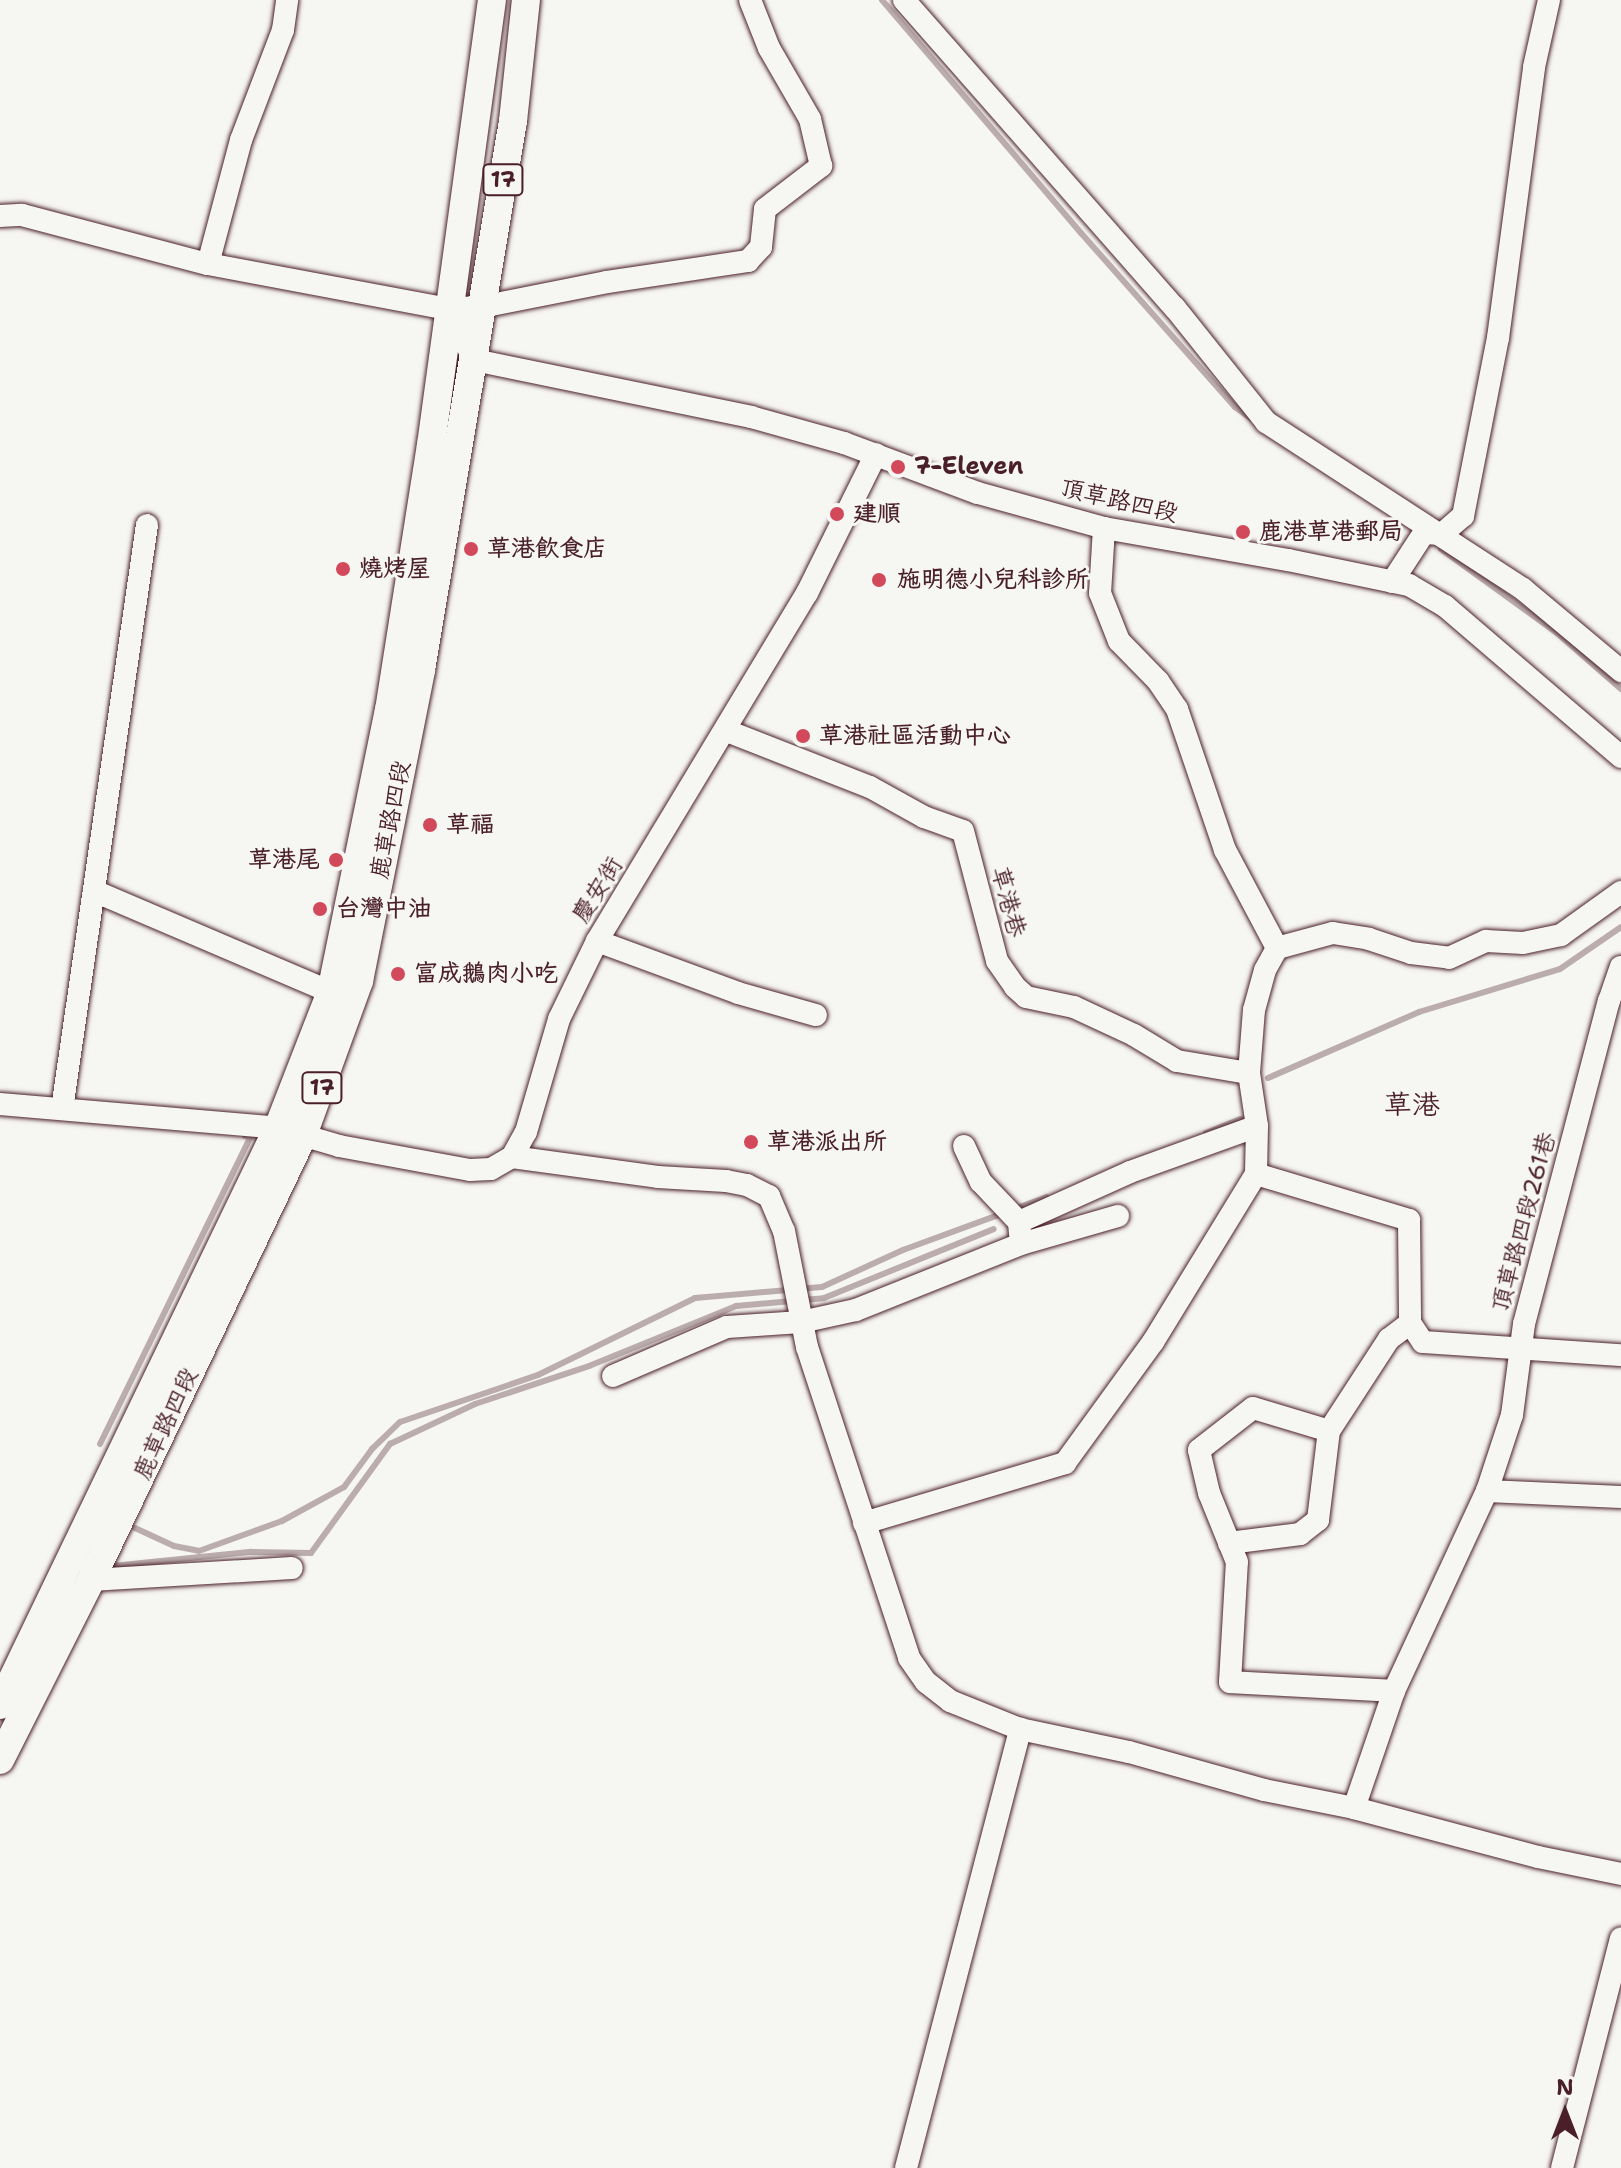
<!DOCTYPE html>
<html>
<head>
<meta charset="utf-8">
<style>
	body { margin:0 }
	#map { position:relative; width:1621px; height:2168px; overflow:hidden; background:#f6f6f2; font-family:"Shantell Sans","LXGW WenKai TC",sans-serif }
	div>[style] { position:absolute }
	.stream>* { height:6px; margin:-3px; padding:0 3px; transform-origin:3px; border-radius:3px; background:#bbadae }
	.roads { filter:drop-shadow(0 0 2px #4a1f2b) drop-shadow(0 0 2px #4a1f2b) }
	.minor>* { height:22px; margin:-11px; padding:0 11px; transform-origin:11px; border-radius:11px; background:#f6f6f2 }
	.major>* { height:28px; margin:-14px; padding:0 14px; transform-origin:14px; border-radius:14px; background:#f6f6f2 }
	.dots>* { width:22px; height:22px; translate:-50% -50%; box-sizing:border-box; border:4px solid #f6f6f2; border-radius:50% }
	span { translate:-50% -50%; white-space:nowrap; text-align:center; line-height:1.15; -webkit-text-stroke:6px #f6f6f2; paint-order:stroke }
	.shield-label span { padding:2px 6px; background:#f6f6f2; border:2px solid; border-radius:6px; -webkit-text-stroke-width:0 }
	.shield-label { font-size:22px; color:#4a1f2b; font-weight:700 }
	.poi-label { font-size:24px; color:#4a1f2b; font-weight:700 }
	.left { translate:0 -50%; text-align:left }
	.right { translate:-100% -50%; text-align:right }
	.street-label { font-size:24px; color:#4a1f2b }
	.quarter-label { font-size:28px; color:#4a1f2b }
	.north { position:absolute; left:1525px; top:2072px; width:80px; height:80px; -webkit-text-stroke:6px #f6f6f2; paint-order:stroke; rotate:0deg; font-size:22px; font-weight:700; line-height:32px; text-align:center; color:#4a1f2b }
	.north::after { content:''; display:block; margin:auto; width:28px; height:36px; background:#4a1f2b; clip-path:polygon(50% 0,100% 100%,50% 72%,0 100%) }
</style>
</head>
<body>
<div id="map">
	<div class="stream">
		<div style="left:882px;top:0;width:306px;rotate:49.5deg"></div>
		<div style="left:1081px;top:233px;width:232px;rotate:48.5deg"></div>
		<div style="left:1235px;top:407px;width:19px;rotate:36deg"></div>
		<div style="left:1441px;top:549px;width:143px;rotate:35.9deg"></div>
		<div style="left:1557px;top:633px;width:85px;rotate:41.2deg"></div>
		<div style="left:1268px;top:1078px;width:165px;rotate:-23.6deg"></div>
		<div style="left:1419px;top:1012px;width:147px;rotate:-17deg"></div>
		<div style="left:1560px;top:969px;width:74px;rotate:-34.5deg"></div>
		<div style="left:1206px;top:1133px;width:37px;rotate:-22deg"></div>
		<div style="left:803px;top:1300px;width:21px;rotate:-5deg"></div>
		<div style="left:824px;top:1298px;width:183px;rotate:-22.1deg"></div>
		<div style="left:100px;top:1444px;width:343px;rotate:-63.9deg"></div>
		<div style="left:251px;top:1136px;width:6px;rotate:180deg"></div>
		<div style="left:135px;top:1528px;width:43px;rotate:24.8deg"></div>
		<div style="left:174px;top:1546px;width:25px;rotate:11deg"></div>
		<div style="left:199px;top:1551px;width:88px;rotate:-19.9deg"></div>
		<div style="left:282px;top:1521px;width:71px;rotate:-28.7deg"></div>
		<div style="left:344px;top:1487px;width:47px;rotate:-53.6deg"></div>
		<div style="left:372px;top:1449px;width:39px;rotate:-44deg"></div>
		<div style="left:400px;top:1422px;width:146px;rotate:-18.8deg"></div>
		<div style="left:538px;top:1375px;width:175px;rotate:-26.1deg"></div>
		<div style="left:695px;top:1298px;width:127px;rotate:-5deg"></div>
		<div style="left:822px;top:1287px;width:89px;rotate:-24.6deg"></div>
		<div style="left:903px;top:1250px;width:153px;rotate:-20.2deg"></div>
		<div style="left:112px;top:1566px;width:140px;rotate:-5.8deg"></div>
		<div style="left:251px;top:1552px;width:60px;rotate:1deg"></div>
		<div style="left:311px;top:1553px;width:135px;rotate:-54.1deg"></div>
		<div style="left:390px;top:1444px;width:94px;rotate:-25.2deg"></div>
		<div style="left:475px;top:1404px;width:120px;rotate:-18.4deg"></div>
		<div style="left:589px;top:1366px;width:159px;rotate:-22.2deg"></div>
		<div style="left:736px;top:1306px;width:56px;rotate:-5.1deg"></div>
	</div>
	<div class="roads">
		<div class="minor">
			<div style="left:904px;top:0;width:410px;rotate:48.7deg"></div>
			<div style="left:1175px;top:308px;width:146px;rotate:51.4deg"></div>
			<div style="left:1266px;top:422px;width:306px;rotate:33deg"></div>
			<div style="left:1523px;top:589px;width:128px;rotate:39.9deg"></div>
			<div style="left:0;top:216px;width:22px;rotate:-3deg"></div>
			<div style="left:22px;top:215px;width:192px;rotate:14.8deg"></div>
			<div style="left:208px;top:264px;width:245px;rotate:10.6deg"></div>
			<div style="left:449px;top:309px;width:32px;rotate:-4deg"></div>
			<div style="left:481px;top:307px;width:128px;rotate:-11.2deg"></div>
			<div style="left:607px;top:282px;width:143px;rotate:-8.5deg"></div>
			<div style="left:748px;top:261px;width:19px;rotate:-47deg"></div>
			<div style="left:761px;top:247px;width:38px;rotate:-84deg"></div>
			<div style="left:765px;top:209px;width:71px;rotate:-37.5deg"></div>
			<div style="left:821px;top:166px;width:48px;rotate:-103.2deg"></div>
			<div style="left:810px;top:119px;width:82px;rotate:-120deg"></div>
			<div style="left:769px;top:48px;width:52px;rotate:-111.6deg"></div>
			<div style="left:208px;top:264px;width:128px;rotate:-75.1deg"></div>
			<div style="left:241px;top:140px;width:118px;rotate:-69.1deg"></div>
			<div style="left:283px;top:30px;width:30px;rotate:-82deg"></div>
			<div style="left:449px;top:309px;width:57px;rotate:63.9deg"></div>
			<div style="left:474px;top:360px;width:283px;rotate:11.6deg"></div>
			<div style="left:751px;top:417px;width:97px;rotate:15.6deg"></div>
			<div style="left:844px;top:443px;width:143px;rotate:20.5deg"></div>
			<div style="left:978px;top:493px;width:131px;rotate:15.5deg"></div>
			<div style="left:1104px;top:528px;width:187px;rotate:9.9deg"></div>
			<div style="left:1288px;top:560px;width:124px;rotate:11.7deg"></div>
			<div style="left:1409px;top:585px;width:42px;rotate:30.3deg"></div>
			<div style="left:1445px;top:606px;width:232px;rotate:40.6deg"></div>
			<div style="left:1104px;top:528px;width:65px;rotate:93.5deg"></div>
			<div style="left:1100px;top:593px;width:52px;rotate:68.4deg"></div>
			<div style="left:1119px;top:641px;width:56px;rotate:45.7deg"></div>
			<div style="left:1158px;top:681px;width:34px;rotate:56deg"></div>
			<div style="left:1177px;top:709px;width:149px;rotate:71.2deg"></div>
			<div style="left:1225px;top:850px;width:111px;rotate:62deg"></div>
			<div style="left:1392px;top:582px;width:59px;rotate:-56.9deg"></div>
			<div style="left:1424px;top:533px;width:18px;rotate:3deg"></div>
			<div style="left:1442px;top:534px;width:28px;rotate:-41deg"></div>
			<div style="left:1463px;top:516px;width:181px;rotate:-78.9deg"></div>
			<div style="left:1498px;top:338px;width:273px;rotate:-82.4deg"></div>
			<div style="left:1534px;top:67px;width:69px;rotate:-77.4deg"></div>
			<div style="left:727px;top:731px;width:154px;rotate:21.4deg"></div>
			<div style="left:870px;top:787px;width:62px;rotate:29.1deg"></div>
			<div style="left:924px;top:817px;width:41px;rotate:19.7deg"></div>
			<div style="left:963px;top:831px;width:134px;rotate:75.3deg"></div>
			<div style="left:997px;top:961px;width:32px;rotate:55deg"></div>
			<div style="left:1015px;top:987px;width:15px;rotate:42deg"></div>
			<div style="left:1026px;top:997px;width:49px;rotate:11.8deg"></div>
			<div style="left:1074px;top:1007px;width:66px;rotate:25deg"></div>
			<div style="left:1134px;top:1035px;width:50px;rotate:31.2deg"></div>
			<div style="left:1177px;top:1061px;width:73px;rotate:9.5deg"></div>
			<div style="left:94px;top:891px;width:258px;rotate:23.1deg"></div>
			<div style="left:597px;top:941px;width:150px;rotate:20.2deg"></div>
			<div style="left:738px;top:993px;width:81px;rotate:15.8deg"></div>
			<div style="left:0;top:1104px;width:279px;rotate:4.9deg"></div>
			<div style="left:278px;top:1128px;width:64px;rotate:16.4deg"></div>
			<div style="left:339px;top:1146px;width:133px;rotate:10.4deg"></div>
			<div style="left:470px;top:1170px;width:21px;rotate:-3deg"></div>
			<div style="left:491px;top:1169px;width:24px;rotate:-30deg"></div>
			<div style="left:512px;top:1157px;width:29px;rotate:-61deg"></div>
			<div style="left:526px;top:1132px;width:118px;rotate:-73.7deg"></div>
			<div style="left:559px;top:1019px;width:87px;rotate:-64deg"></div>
			<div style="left:597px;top:941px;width:406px;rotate:-58.9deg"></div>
			<div style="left:807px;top:593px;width:155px;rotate:-63.6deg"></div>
			<div style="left:62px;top:1109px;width:590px;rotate:-81.72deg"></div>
			<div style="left:964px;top:1146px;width:40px;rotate:65deg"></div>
			<div style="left:981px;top:1182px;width:55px;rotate:46.5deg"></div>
			<div style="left:1019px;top:1222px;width:12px;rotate:85deg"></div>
			<div style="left:512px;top:1157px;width:147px;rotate:7.8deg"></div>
			<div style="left:658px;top:1177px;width:68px;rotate:3.4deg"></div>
			<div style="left:726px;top:1181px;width:21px;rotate:11deg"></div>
			<div style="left:747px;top:1185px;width:25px;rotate:27deg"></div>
			<div style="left:769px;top:1196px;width:38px;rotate:67deg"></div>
			<div style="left:784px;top:1231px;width:118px;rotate:78.8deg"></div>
			<div style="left:807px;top:1347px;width:327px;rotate:71.8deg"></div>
			<div style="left:909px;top:1658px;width:29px;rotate:55deg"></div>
			<div style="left:926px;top:1682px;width:31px;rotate:38deg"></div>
			<div style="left:950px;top:1701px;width:75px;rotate:21.8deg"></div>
			<div style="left:1020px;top:1729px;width:111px;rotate:11.9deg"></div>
			<div style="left:1129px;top:1752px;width:140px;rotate:15.7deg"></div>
			<div style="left:1264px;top:1790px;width:92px;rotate:11.3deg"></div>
			<div style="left:1354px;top:1808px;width:190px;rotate:14.9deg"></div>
			<div style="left:1538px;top:1857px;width:85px;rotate:11.6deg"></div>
			<div style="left:1256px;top:1174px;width:160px;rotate:16.7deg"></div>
			<div style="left:1409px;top:1220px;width:103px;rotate:89.4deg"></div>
			<div style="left:1410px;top:1323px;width:23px;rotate:56deg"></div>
			<div style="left:1423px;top:1342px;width:198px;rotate:3.8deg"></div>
			<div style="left:1019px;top:1222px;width:122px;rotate:-24.2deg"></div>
			<div style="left:1130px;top:1172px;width:135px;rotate:-19.9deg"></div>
			<div style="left:1257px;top:1126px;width:54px;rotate:-98.6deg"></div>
			<div style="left:1249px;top:1073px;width:63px;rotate:-85.5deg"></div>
			<div style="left:1254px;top:1010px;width:41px;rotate:-74.6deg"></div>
			<div style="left:1265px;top:970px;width:25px;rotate:-61deg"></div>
			<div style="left:1277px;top:948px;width:58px;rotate:-15deg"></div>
			<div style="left:1333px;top:933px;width:36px;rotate:9deg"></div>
			<div style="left:1369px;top:939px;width:44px;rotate:18.4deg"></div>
			<div style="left:1411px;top:953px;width:38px;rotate:7deg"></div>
			<div style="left:1449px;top:958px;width:41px;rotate:-24.7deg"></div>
			<div style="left:1486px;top:941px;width:37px;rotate:3deg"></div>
			<div style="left:1523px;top:943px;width:39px;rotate:-12deg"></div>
			<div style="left:1561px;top:935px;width:74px;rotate:-35.6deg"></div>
			<div style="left:613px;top:1376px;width:124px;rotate:-23.3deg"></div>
			<div style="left:727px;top:1327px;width:74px;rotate:-3.9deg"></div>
			<div style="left:801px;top:1322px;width:56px;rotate:-12.3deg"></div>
			<div style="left:856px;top:1310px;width:178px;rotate:-21.8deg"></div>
			<div style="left:1021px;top:1244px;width:101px;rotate:-16.1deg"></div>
			<div style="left:1487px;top:1491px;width:80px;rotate:-71.8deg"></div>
			<div style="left:1512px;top:1415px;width:92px;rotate:-82.5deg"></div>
			<div style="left:1524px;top:1324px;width:334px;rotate:-75.3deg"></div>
			<div style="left:1609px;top:1001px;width:36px;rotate:-71deg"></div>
			<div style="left:864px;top:1523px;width:210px;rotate:-16.6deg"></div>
			<div style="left:1065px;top:1463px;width:150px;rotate:-54deg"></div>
			<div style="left:1153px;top:1342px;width:197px;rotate:-58.5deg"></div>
			<div style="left:1256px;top:1174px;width:48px;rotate:-88.8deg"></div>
			<div style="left:1229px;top:1543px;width:72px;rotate:-7.2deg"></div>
			<div style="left:1300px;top:1534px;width:23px;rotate:-38deg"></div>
			<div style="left:1318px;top:1520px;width:90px;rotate:-83deg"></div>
			<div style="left:91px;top:1580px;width:201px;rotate:-3.4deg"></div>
			<div style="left:1394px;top:1691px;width:164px;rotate:-176.9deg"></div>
			<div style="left:1230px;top:1682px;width:120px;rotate:-86.7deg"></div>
			<div style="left:1237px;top:1562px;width:74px;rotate:-112.1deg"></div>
			<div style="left:1209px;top:1493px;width:44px;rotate:-103.1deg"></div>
			<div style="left:1199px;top:1450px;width:68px;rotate:-37.9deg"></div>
			<div style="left:1253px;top:1408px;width:79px;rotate:16.8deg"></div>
			<div style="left:1329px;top:1431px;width:110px;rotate:-56.9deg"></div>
			<div style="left:1389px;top:1339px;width:26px;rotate:-37deg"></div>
			<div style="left:1354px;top:1808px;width:124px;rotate:-71.1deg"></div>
			<div style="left:1394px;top:1691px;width:221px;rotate:-65.1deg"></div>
			<div style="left:1487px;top:1491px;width:134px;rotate:2.6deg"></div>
			<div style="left:906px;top:2168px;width:454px;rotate:-75.4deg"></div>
			<div style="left:1562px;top:2168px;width:237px;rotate:-75.6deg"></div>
		</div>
		<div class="major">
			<div style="left:0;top:1705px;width:640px;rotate:-64.28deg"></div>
			<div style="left:278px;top:1128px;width:146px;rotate:-68.7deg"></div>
			<div style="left:331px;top:992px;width:288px;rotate:-78.4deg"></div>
			<div style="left:389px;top:710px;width:268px;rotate:-81deg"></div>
			<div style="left:431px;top:445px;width:449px;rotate:-82.2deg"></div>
			<div style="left:0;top:1760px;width:202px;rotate:-63.2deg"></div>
			<div style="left:91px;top:1580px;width:493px;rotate:-64.5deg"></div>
			<div style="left:303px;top:1135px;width:164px;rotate:-70deg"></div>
			<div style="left:359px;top:981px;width:317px;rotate:-78.7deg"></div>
			<div style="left:421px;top:670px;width:557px;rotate:-80.49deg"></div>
			<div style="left:513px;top:121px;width:122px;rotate:-83.9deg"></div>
		</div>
	</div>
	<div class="dots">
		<div style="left:898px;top:467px;background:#d1495b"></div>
		<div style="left:837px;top:514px;background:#d1495b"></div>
		<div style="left:1243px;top:532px;background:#d1495b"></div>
		<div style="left:471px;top:549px;background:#d1495b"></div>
		<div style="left:343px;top:569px;background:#d1495b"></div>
		<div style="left:879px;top:580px;background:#d1495b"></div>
		<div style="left:803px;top:736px;background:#d1495b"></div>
		<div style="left:430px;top:825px;background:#d1495b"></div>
		<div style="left:336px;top:860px;background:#d1495b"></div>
		<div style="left:320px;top:909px;background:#d1495b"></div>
		<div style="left:398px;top:974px;background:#d1495b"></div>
		<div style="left:751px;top:1142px;background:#d1495b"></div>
	</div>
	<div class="shield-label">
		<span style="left:503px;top:180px">17</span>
		<span style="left:322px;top:1088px">17</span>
	</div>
	<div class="poi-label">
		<span class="left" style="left:914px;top:467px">7-Eleven</span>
		<span class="left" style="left:853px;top:514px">建順</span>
		<span class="left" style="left:1259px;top:532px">鹿港草港郵局</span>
		<span class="left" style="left:487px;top:549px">草港飲食店</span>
		<span class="left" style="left:359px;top:569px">燒烤屋</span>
		<span class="left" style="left:897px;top:580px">施明德小兒科診所</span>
		<span class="left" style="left:819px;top:736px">草港社區活動中心</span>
		<span class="left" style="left:446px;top:825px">草福</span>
		<span class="right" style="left:320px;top:860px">草港尾</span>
		<span class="left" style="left:336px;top:909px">台灣中油</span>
		<span class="left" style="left:414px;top:974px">富成鵝肉小吃</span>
		<span class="left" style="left:767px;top:1142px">草港派出所</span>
	</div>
	<div class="street-label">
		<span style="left:1119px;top:501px;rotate:13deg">頂草路四段</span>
		<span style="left:391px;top:820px;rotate:-79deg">鹿草路四段</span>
		<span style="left:598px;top:890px;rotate:-58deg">慶安街</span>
		<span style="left:1008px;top:902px;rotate:75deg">草港巷</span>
		<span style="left:1524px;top:1222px;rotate:-75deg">頂草路四段261巷</span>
		<span style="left:166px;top:1424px;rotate:-65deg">鹿草路四段</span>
	</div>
	<div class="quarter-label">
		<span style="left:1412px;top:1104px">草港</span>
	</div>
	<div class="north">N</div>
</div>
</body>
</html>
